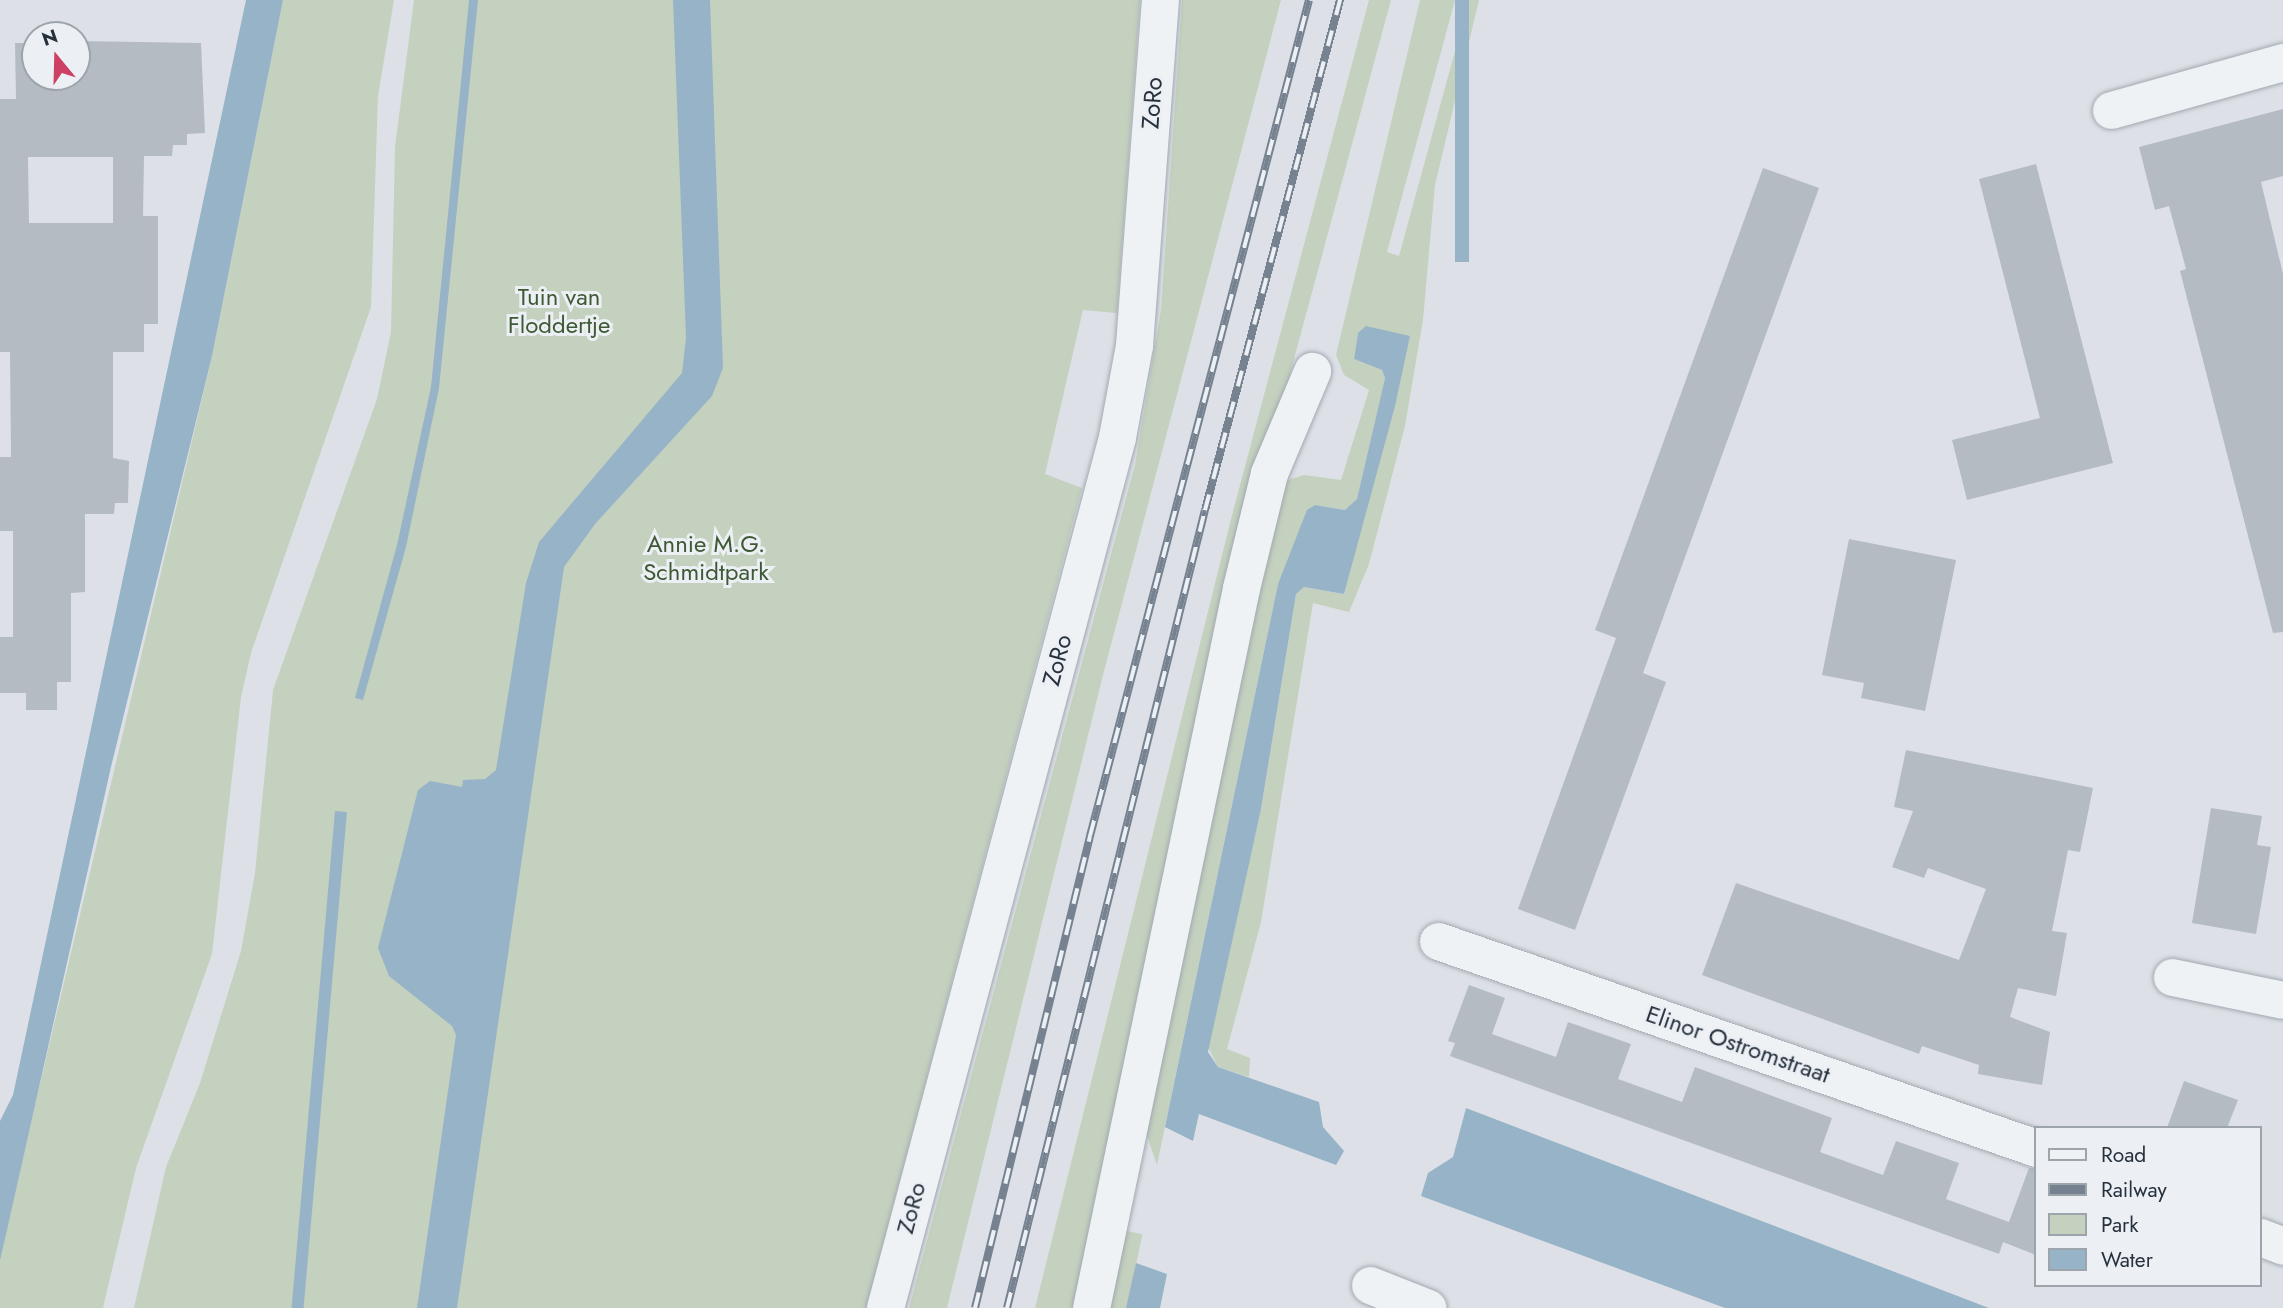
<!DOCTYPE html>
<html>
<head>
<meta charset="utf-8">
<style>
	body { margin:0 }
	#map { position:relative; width:2283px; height:1308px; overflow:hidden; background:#dde1e7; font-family:Jost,sans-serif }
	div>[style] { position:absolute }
	.green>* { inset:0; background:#c4d1be; transform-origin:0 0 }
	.water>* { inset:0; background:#97b3c7; transform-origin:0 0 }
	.building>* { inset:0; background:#b4bbc3 }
	.roads { filter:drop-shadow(0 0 2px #a2a9b1) drop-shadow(0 0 2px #a2a9b1) }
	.minor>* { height:37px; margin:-18.5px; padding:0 18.5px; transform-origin:18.5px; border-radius:18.5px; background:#eff2f5 }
	.rail>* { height:8px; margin-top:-4px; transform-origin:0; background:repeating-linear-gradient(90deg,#ecf0f4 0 16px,#768290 0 32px); box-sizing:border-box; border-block:2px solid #768290 }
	span { translate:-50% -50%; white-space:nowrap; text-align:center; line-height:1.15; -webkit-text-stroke:6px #ecf0f4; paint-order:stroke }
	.street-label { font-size:24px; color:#26313d }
	.park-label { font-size:24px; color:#3e5934 }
	.legend { position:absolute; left:2034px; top:1126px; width:228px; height:161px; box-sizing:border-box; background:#ecf0f4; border:2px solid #9da4ab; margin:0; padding:9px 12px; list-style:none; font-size:21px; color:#26313d }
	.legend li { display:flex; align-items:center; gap:14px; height:35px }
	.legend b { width:35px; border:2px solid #9da4ab }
	.north { position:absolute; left:21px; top:21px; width:70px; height:70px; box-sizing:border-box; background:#ecf0f4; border:2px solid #9da4ab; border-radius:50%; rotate:341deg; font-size:19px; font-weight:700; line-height:28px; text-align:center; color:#26313d }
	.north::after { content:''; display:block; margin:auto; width:24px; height:32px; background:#cd4063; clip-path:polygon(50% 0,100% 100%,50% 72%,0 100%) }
</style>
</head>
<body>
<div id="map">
	<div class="green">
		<div style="clip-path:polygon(283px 0,394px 0,378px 96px,371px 307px,251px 653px,241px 697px,212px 954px,136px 1168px,103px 1308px,0 1308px,0 1261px,14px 1194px,212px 356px)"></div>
		<div style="clip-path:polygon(414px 0,1140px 0,1117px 313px,1083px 310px,1045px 474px,1082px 488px,866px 1308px,134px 1308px,166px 1167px,200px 1083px,241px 951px,255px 873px,273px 690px,377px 399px,391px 332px,395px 147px)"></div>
		<div style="clip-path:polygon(1182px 0,1281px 0,1102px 679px,947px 1308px,909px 1308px,1135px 465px,1161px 310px)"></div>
		<div style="clip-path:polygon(1369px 0,1391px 0,1284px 396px,1083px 1308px,1035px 1308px,1231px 519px)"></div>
		<div style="clip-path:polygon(1420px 0,1455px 0,1387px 252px,1399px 256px,1469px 0,1479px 0,1435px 185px,1423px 320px,1405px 426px,1369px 564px,1349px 612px,1313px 603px,1261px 922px,1227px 1049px,1250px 1058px,1249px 1077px,1218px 1067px,1208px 1047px,1261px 809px,1296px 594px,1304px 587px,1344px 594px,1410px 336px,1358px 333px,1354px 359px,1382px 370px,1385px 378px,1357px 500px,1345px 510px,1315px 505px,1278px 584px,1157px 1165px,1141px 1118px,1269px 529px,1288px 480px,1304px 475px,1341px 480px,1369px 390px,1344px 375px,1336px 355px)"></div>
		<div style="left:1118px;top:1229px;width:25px;height:81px;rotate:12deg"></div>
	</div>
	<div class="water">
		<div style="clip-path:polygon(246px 0,283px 0,212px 356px,111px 767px,0 1261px,0 1121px,13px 1095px)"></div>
		<div style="clip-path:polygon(469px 0,478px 0,439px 388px,406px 547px,363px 700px,355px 698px,397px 545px,431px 387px)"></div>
		<div style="clip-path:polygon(673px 0,710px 0,723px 368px,712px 396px,595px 524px,564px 567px,457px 1308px,417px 1308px,456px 1035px,452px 1026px,389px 976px,378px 948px,418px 790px,430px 781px,462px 787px,463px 780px,485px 779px,496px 770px,526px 583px,539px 542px,682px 373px,686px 338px)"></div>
		<div style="left:1455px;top:0;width:14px;height:262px"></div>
		<div style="clip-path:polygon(1366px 326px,1410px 336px,1395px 406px,1344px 594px,1304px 587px,1296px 594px,1261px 809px,1208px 1052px,1218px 1067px,1319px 1102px,1323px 1127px,1344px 1151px,1336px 1165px,1199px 1114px,1193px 1141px,1165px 1127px,1278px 584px,1307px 510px,1315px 505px,1345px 510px,1357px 499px,1385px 378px,1382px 370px,1354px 359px,1358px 333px)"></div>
		<div style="left:335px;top:811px;width:12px;height:512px;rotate:5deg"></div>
		<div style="clip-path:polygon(1466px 1108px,1989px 1308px,1725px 1308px,1421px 1196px,1428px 1173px,1453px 1157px)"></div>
		<div style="clip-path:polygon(1136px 1263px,1167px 1274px,1160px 1308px,1126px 1308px)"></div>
	</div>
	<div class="building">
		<div style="clip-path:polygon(evenodd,77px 41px,201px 43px,205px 133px,187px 134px,187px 145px,173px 145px,172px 156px,144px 156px,143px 216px,158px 216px,158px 324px,144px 324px,144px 352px,113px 352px,113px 458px,129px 461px,128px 503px,115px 503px,114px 514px,85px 514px,85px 592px,71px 593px,71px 682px,57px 682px,57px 710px,26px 710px,26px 693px,0 693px,0 637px,13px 637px,13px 531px,0 531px,0 457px,11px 457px,10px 352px,0 352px,0 99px,16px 99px,15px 43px,35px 43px,35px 77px,77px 77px,77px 41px,28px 157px,113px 157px,113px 223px,29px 223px,28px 157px)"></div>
		<div style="clip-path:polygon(2283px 109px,2283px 176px,2261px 182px,2283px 274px,2283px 632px,2273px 633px,2180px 271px,2186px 269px,2169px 206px,2155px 210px,2139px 147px)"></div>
		<div style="clip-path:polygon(2036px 164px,2113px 463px,1967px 500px,1952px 440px,2040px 418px,1979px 179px)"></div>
		<div style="clip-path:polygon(1763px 168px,1819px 188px,1643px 673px,1666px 682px,1575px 930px,1518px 909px,1616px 638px,1595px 630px)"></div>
		<div style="clip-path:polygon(1849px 539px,1956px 560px,1925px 711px,1861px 698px,1864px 683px,1822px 675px)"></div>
		<div style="clip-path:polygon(1906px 750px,2093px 788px,2080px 852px,2068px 850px,2052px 931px,2067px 933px,2056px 996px,2018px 988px,2010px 1017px,2050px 1032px,2042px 1085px,1978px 1074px,1979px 1065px,1922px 1046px,1919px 1054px,1702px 975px,1736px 883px,1959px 960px,1986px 889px,1928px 868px,1924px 878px,1892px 867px,1913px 811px,1894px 807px)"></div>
		<div style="clip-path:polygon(2211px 808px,2262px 816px,2257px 845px,2271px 847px,2256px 934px,2192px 923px)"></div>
		<div style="clip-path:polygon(1469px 985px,1505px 998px,1492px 1034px,1556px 1057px,1568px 1022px,1631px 1044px,1618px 1079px,1682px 1102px,1695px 1067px,1832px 1118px,1820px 1152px,1883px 1175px,1896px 1141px,1959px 1163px,1946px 1199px,2009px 1222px,2029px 1168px,2036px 1168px,2036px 1255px,2003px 1242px,1999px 1254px,1450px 1056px,1455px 1043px,1448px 1041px)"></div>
		<div style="clip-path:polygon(2184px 1081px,2238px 1100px,2227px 1128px,2167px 1128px)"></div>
	</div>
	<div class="roads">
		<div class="minor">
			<div style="left:2111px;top:110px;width:179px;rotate:-15.6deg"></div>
			<div style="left:1438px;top:941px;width:633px;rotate:19.09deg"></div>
			<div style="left:2172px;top:977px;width:113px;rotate:11.7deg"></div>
			<div style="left:2260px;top:1237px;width:25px;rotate:21deg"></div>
			<div style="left:1370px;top:1285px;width:62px;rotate:21.6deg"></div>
			<div style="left:885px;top:1308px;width:901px;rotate:-75.08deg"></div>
			<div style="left:1117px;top:437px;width:94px;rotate:-79.5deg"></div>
			<div style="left:1134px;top:345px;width:346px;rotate:-85.7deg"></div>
			<div style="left:1091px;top:1308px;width:735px;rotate:-78.23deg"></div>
			<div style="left:1241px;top:588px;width:118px;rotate:-76.3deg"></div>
			<div style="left:1269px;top:473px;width:111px;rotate:-67.1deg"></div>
		</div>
	</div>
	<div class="rail">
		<div style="left:975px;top:1308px;width:486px;rotate:-76.3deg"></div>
		<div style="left:1090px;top:836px;width:864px;rotate:-75.32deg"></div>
		<div style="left:1007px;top:1308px;width:822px;rotate:-76.07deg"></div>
		<div style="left:1205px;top:510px;width:528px;rotate:-75.17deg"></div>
	</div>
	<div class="street-label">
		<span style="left:1152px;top:103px;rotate:-86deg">ZoRo</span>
		<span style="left:1057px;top:660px;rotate:-75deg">ZoRo</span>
		<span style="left:1738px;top:1044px;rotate:19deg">Elinor Ostromstraat</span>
		<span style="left:911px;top:1208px;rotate:-75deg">ZoRo</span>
	</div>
	<div class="park-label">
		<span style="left:559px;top:311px">Tuin van<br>Floddertje</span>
		<span style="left:706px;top:558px">Annie M.G.<br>Schmidtpark</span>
	</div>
	<ul class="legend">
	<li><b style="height:9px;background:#eff2f5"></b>Road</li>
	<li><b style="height:9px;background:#768290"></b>Railway</li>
	<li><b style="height:19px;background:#c4d1be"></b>Park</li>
	<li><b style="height:19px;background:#97b3c7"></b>Water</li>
	</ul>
	<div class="north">N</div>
</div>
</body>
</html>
